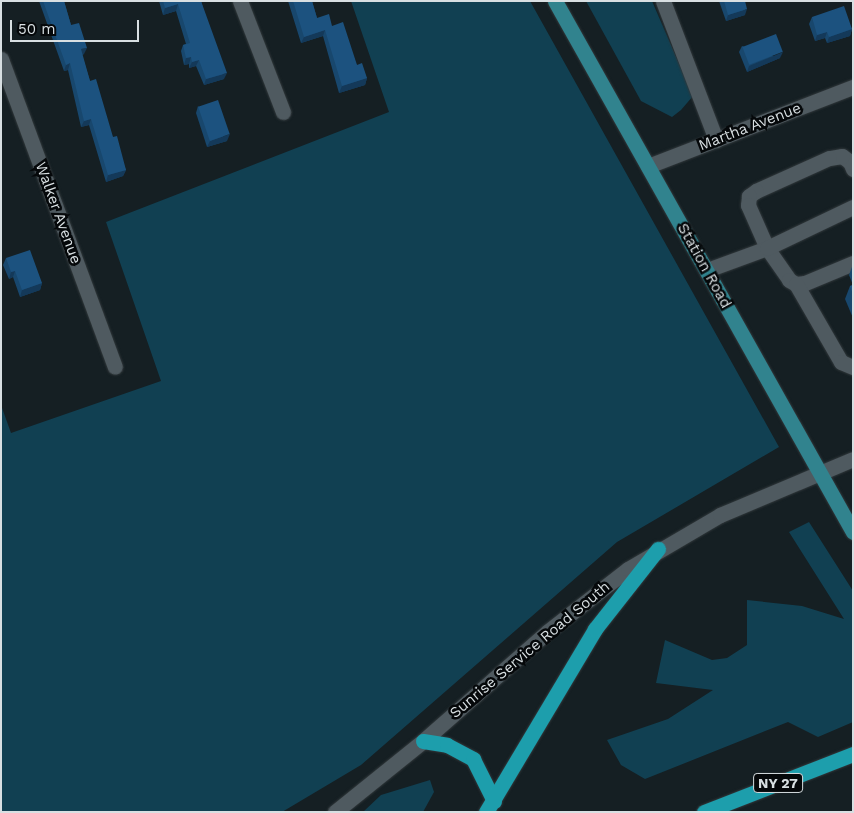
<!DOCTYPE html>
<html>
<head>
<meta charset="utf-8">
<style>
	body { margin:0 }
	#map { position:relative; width:854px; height:813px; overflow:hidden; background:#151f23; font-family:"Work Sans",sans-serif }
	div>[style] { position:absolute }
	.green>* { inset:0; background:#114052 }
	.roads { filter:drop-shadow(0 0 1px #31383b) drop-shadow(0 0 1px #31383b) }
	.minor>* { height:15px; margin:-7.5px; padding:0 7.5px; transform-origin:7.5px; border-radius:7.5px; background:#4f5a60 }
	.major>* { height:15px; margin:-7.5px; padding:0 7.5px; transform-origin:7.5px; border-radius:7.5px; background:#31838e }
	.highway>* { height:15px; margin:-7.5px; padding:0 7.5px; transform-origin:7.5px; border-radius:7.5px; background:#1d9eac }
	.wall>* { inset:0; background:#18476d }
	.shaded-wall>* { inset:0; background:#143959 }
	.building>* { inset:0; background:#1c527f; transform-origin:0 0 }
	span { translate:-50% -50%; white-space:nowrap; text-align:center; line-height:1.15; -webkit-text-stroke:5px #05080a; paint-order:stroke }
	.shield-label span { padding:1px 4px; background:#05080a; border:1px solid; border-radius:4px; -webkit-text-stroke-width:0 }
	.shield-label { font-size:14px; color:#d8dfe2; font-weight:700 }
	.street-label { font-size:15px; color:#d8dfe2 }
	.frame { position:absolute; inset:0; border:2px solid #d8dfe2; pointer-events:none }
	.scale { position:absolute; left:10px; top:20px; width:129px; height:22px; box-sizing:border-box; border:2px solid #d8dfe2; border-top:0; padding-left:6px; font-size:15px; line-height:18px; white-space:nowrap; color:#d8dfe2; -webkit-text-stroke:4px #05080a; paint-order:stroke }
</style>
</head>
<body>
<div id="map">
	<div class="green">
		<div style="clip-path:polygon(351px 1px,530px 1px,779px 447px,617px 542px,361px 765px,282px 812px,1px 812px,1px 405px,11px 433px,161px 381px,106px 222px,389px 112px)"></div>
		<div style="clip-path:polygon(586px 1px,652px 1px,693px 96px,681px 110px,672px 117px,641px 101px)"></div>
		<div style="clip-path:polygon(809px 522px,853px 591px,853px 722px,818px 737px,788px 722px,645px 779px,621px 765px,607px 740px,668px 719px,713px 690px,656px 683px,665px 640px,712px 660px,727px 658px,747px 645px,747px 600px,802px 606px,844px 619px,789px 532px)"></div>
		<div style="clip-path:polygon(430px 780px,434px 792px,423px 812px,363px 812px,381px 795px)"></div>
	</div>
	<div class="roads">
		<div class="minor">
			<div style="left:240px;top:1px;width:119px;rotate:68.8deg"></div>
			<div style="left:663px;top:1px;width:149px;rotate:69.1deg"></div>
			<div style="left:1px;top:59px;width:328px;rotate:69.7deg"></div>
			<div style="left:648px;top:166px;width:220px;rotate:-21.1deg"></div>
			<div style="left:853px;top:169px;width:8px;rotate:-113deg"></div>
			<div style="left:850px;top:162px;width:10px;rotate:-143deg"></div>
			<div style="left:842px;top:156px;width:13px;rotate:171deg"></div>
			<div style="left:829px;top:158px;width:80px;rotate:155.7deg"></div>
			<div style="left:756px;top:191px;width:9px;rotate:144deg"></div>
			<div style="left:749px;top:196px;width:9px;rotate:96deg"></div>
			<div style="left:748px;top:205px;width:47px;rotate:66.2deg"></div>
			<div style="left:767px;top:248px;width:39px;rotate:55deg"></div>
			<div style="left:789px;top:280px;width:8px;rotate:30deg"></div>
			<div style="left:796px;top:284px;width:9px;rotate:-6deg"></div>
			<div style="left:805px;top:283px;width:52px;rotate:-22.6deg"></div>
			<div style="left:707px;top:270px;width:64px;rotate:-20.1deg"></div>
			<div style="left:767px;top:248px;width:95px;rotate:-25.5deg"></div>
			<div style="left:796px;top:284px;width:90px;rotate:60deg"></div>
			<div style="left:841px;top:362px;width:13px;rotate:23deg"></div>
			<div style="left:335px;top:812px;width:113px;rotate:-38.9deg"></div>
			<div style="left:423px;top:741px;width:165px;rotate:-41.3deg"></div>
			<div style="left:547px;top:632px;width:103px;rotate:-37.9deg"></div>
			<div style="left:628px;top:569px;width:107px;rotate:-30.4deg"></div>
			<div style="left:720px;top:515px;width:144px;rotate:-22.8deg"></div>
		</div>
		<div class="major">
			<div style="left:555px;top:1px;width:609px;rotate:60.7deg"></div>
		</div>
		<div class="highway">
			<div style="left:423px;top:741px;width:24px;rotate:9deg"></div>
			<div style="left:447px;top:745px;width:30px;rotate:28deg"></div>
			<div style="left:473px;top:759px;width:47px;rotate:63.4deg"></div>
			<div style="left:486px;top:812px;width:213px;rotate:-59.2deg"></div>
			<div style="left:595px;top:629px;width:102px;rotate:-51.8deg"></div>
			<div style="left:704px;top:812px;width:160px;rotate:-21.3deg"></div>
		</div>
	</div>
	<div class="wall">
		<div style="clip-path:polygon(39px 1px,64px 1px,71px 25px,84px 54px,82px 55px,90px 81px,126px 170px,123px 176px,106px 182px,89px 125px,81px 127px,68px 70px,64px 71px)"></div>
		<div style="clip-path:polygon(159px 1px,201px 1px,224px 79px,204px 85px,196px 66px,189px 68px,189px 64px,184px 65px,181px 51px,183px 45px,186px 44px,176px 11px,163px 15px)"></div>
		<div style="clip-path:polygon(288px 1px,312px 1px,317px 18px,332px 26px,357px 65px,367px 78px,365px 85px,339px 93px,323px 36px,301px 43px)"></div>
		<div style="clip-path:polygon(719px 1px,745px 1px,745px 15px,726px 21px)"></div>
		<div style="clip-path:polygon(812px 17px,852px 29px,850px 36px,827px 43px,825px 38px,815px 41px,809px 24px)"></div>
		<div style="clip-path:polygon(742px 46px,780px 58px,747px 72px,739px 52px)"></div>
		<div style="clip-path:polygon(198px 106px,227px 141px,207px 147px,196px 113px)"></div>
		<div style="clip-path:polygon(6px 258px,42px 283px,40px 290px,20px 297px,13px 277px,9px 279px,3px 265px)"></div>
		<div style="clip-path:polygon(853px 264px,853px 285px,849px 275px)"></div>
		<div style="clip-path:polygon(853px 285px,853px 318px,845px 299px,850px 286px)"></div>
	</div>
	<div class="shaded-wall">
		<div style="clip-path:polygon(178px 4px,176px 11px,163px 15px,165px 8px)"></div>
		<div style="clip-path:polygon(747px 9px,745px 15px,726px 21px,728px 15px)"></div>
		<div style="clip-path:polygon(852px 29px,850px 36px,827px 43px,829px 37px)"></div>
		<div style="clip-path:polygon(325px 30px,323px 36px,301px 43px,304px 37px)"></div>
		<div style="clip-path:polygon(827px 32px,825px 38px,815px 41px,817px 35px)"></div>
		<div style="clip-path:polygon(87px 48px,84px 54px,78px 56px,81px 49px)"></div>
		<div style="clip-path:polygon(783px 52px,780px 58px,747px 72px,749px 66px)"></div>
		<div style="clip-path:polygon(191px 57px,189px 64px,184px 65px,186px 58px)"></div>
		<div style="clip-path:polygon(199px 60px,196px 66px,189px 68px,192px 62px)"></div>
		<div style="clip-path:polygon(70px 63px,68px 70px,64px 71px,66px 65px)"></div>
		<div style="clip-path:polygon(227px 73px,224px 79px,204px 85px,206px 79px)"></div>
		<div style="clip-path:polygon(367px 78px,365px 85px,339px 93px,342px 86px)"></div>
		<div style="clip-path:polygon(91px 119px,89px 125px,81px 127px,84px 121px)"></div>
		<div style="clip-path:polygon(230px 134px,227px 141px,207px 147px,210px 141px)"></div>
		<div style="clip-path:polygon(126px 170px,123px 176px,106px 182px,108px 175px)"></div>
		<div style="clip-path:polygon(15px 271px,13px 277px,9px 279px,11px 272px)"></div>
		<div style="clip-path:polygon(42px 283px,40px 290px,20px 297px,22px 290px)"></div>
	</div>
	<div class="building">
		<div style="clip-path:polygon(43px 1px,64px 1px,71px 25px,79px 23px,87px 48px,81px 49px,90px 81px,96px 79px,113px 137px,117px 136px,126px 170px,108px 175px,91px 119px,84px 121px,70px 63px,66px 65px)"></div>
		<div style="clip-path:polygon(163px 1px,201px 1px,227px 73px,206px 79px,199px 60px,192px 62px,191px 57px,186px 58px,183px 45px,190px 43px,178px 4px,165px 8px)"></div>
		<div style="clip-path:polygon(293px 1px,312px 1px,317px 18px,329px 14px,332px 26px,343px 22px,357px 65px,362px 63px,367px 78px,342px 86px,325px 30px,304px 37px)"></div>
		<div style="clip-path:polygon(724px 1px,745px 1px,747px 9px,728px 15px)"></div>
		<div style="clip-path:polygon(844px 6px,852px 29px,829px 37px,827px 32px,817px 35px,812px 17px)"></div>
		<div style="left:776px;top:34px;width:19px;height:36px;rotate:69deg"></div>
		<div style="left:218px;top:100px;width:36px;height:21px;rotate:71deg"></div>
		<div style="clip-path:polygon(30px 250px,42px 283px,22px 290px,15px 271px,11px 272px,6px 258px)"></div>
		<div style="clip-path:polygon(853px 285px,853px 295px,850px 286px)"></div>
	</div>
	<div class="shield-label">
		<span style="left:778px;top:783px">NY 27</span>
	</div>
	<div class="street-label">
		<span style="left:750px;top:127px;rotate:-21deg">Martha Avenue</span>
		<span style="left:58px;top:213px;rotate:70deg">Walker Avenue</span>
		<span style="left:704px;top:266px;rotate:61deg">Station Road</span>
		<span style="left:530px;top:650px;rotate:-40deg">Sunrise Service Road South</span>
	</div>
	<div class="frame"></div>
	<div class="scale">50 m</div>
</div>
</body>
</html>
